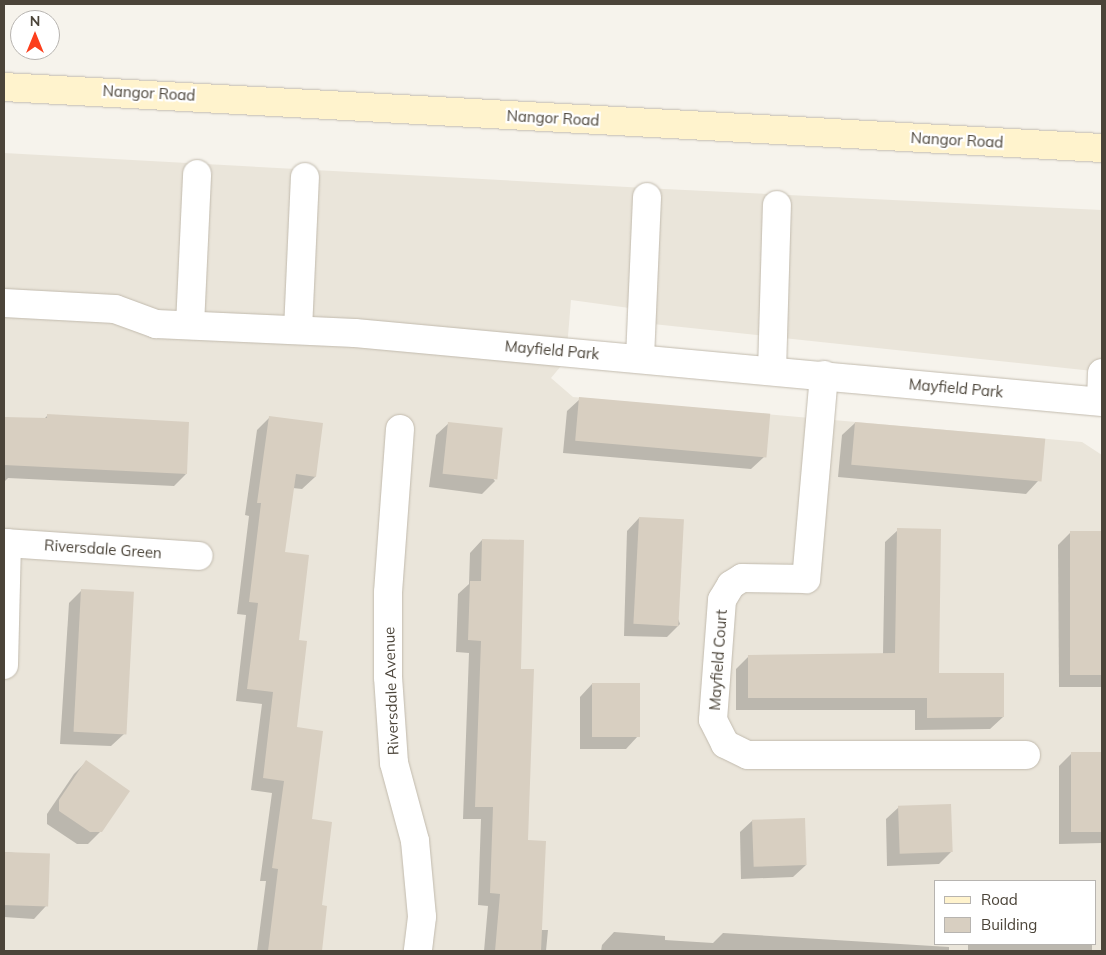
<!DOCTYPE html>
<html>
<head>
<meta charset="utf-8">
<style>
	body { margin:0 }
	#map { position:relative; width:1106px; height:955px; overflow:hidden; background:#f6f3ec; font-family:Mulish,sans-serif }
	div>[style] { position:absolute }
	.residential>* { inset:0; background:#eae5da }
	.shadow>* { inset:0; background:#0003; transform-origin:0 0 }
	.building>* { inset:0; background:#d8cfc1; transform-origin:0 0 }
	.roads { filter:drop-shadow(0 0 1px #c2bbae) drop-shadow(0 0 1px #c2bbae) }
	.street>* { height:28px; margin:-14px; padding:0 14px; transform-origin:14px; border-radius:14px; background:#fff }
	.secondary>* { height:28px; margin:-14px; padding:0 14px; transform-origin:14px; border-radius:14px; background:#fff3cd }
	span { translate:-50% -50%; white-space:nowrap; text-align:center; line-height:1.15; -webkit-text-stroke:4.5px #fff; paint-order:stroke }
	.street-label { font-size:15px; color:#4b4439 }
	.frame { position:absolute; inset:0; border:5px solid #4b4439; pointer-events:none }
	.legend { position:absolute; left:934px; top:880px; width:162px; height:65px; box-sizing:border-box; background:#fff; border:1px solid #b7b4b0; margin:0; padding:6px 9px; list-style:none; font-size:15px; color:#4b4439 }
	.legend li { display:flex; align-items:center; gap:10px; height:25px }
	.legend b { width:25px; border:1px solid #b7b4b0 }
	.north { position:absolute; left:10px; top:10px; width:50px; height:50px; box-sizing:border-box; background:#fff; border:1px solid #b7b4b0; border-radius:50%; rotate:0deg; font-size:14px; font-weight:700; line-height:20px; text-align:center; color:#4b4439 }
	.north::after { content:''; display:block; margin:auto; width:18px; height:22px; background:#fc3f1d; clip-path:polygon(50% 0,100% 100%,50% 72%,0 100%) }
</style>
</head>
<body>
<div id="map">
	<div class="residential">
		<div style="clip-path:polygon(evenodd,4px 153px,664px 189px,1102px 210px,1102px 372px,653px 324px,644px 310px,571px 300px,566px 360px,551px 378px,573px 397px,1082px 442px,1102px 455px,1102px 951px,4px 951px,4px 153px,935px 881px,1095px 881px,1095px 944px,935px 944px,935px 881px)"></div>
	</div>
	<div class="shadow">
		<div style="clip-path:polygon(580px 399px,764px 457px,751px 469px,563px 453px,567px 411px)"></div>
		<div style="clip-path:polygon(47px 416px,186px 474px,174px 486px,8px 478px,4px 482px,4px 418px,43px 420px)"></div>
		<div style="clip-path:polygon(270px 417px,321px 424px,315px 477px,302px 489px,293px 488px,284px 553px,297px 641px,296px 728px,310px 820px,320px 906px,326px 907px,320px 951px,257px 951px,266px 881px,260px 881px,272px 793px,251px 790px,262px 704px,236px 701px,246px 615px,237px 614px,249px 516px,245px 515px,257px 430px)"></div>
		<div style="clip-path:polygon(449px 423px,495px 481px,482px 494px,429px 487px,436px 435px)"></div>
		<div style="clip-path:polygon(855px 423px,1038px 481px,1026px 494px,838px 477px,842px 435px)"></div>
		<div style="clip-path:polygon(639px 518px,680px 624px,667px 637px,624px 636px,627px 531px)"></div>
		<div style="clip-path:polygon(898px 530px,938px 675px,1003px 717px,990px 729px,915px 730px,915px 710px,736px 710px,736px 669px,749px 656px,883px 654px,885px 542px)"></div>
		<div style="clip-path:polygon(1071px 532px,1102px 532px,1102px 687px,1059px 687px,1058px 545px)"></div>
		<div style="clip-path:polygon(482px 540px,520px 670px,527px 842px,541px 930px,548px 930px,546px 951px,484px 951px,488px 906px,478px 905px,481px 819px,463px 819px,469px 653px,456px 652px,458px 594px,469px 584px,470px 553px)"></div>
		<div style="clip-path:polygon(82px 590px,124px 734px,111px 746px,60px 744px,69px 603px)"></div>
		<div style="clip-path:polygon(592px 684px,638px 736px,626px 749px,580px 749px,580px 697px)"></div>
		<div style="clip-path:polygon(1072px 753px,1102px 753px,1102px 843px,1059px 844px,1059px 766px)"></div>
		<div style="clip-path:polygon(86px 762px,101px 831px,88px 844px,77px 844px,47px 824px,47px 814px,74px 774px)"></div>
		<div style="clip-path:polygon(899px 807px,951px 852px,939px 864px,887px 866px,886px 819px)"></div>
		<div style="clip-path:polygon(753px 820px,806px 865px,793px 877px,741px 879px,740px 832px)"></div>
		<div style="clip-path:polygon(4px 852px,49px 856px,46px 906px,34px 919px,4px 917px)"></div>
		<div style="clip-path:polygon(614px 932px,665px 936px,665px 940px,713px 943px,723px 933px,949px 947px,949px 951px,601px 951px,602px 945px)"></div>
		<div style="left:968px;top:944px;width:124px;height:7px"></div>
	</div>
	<div class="building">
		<div style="left:579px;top:397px;width:192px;height:44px;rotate:5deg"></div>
		<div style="clip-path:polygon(47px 414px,189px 422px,187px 474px,4px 465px,4px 417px,47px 418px)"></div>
		<div style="clip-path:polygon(269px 416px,323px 423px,316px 477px,296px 474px,285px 552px,309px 555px,299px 640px,307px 641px,297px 727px,323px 731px,312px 819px,332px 822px,322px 905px,327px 906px,322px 951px,268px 951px,278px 869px,272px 868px,284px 781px,263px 778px,273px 692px,247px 689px,258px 603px,249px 602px,261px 503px,257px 503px)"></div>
		<div style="left:448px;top:422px;width:55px;height:52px;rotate:6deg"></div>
		<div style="left:855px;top:422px;width:191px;height:43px;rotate:5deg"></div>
		<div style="left:639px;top:517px;width:45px;height:107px;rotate:3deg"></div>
		<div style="clip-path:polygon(897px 528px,941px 529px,939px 673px,1004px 673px,1004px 717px,927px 718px,927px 698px,748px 698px,748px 655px,895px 653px)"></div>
		<div style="left:1070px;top:531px;width:32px;height:144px"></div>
		<div style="clip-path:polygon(482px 539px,524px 540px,521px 669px,534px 669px,528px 840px,546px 841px,541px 951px,495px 951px,500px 894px,490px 893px,493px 807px,475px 807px,481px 641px,468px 640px,470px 581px,481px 581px)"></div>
		<div style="left:81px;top:589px;width:53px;height:143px;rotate:3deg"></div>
		<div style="left:592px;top:683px;width:48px;height:54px"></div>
		<div style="left:1071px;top:752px;width:31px;height:80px"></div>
		<div style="clip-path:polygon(86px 760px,130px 791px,102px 832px,90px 832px,59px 811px,59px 800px)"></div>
		<div style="left:951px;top:804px;width:48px;height:53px;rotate:88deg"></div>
		<div style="left:805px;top:818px;width:47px;height:53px;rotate:88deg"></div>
		<div style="left:4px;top:852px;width:46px;height:53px;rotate:2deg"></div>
	</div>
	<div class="roads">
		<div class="street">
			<div style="left:4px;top:303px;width:111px;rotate:3.1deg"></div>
			<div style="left:115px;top:309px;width:44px;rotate:20.1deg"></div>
			<div style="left:156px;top:324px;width:199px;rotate:2.6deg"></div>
			<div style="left:355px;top:333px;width:750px;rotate:5.28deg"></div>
			<div style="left:190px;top:325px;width:151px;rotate:-87.3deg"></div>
			<div style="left:298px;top:330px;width:153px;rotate:-87.4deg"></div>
			<div style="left:640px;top:358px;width:161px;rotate:-87.5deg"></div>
			<div style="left:772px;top:371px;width:166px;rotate:-88.3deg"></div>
			<div style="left:824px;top:375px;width:205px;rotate:95deg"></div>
			<div style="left:806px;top:579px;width:64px;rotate:-179.1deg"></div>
			<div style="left:742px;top:578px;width:13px;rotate:148deg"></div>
			<div style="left:731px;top:585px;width:17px;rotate:121deg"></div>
			<div style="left:722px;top:600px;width:120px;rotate:94.3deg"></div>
			<div style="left:713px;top:720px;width:27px;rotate:63deg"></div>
			<div style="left:725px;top:744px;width:25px;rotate:26deg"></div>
			<div style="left:748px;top:755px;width:278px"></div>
			<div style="left:1101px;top:401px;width:28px;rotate:-88deg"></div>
			<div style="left:400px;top:429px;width:164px;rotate:94.2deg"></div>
			<div style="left:388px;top:593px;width:84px;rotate:90deg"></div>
			<div style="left:388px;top:677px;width:86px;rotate:86deg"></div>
			<div style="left:394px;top:763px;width:81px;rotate:74.9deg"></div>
			<div style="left:415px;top:841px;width:76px;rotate:84.7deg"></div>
			<div style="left:422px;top:917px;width:34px;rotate:97deg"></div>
			<div style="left:4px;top:543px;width:195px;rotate:3.8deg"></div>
			<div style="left:4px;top:665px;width:122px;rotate:-88.6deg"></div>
		</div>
		<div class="secondary">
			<div style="left:4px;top:87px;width:1100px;rotate:3.18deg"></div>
		</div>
	</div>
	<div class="street-label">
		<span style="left:149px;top:93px;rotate:3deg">Nangor Road</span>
		<span style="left:553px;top:118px;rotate:3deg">Nangor Road</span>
		<span style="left:957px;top:140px;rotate:3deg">Nangor Road</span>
		<span style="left:552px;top:350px;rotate:5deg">Mayfield Park</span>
		<span style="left:956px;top:388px;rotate:5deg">Mayfield Park</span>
		<span style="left:103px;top:549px;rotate:4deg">Riversdale Green</span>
		<span style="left:718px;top:660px;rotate:-86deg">Mayfield Court</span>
		<span style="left:391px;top:691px;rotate:-92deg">Riversdale Avenue</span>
	</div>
	<div class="frame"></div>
	<ul class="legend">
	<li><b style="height:6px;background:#fff3cd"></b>Road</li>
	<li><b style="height:14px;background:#d8cfc1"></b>Building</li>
	</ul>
	<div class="north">N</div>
</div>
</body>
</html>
